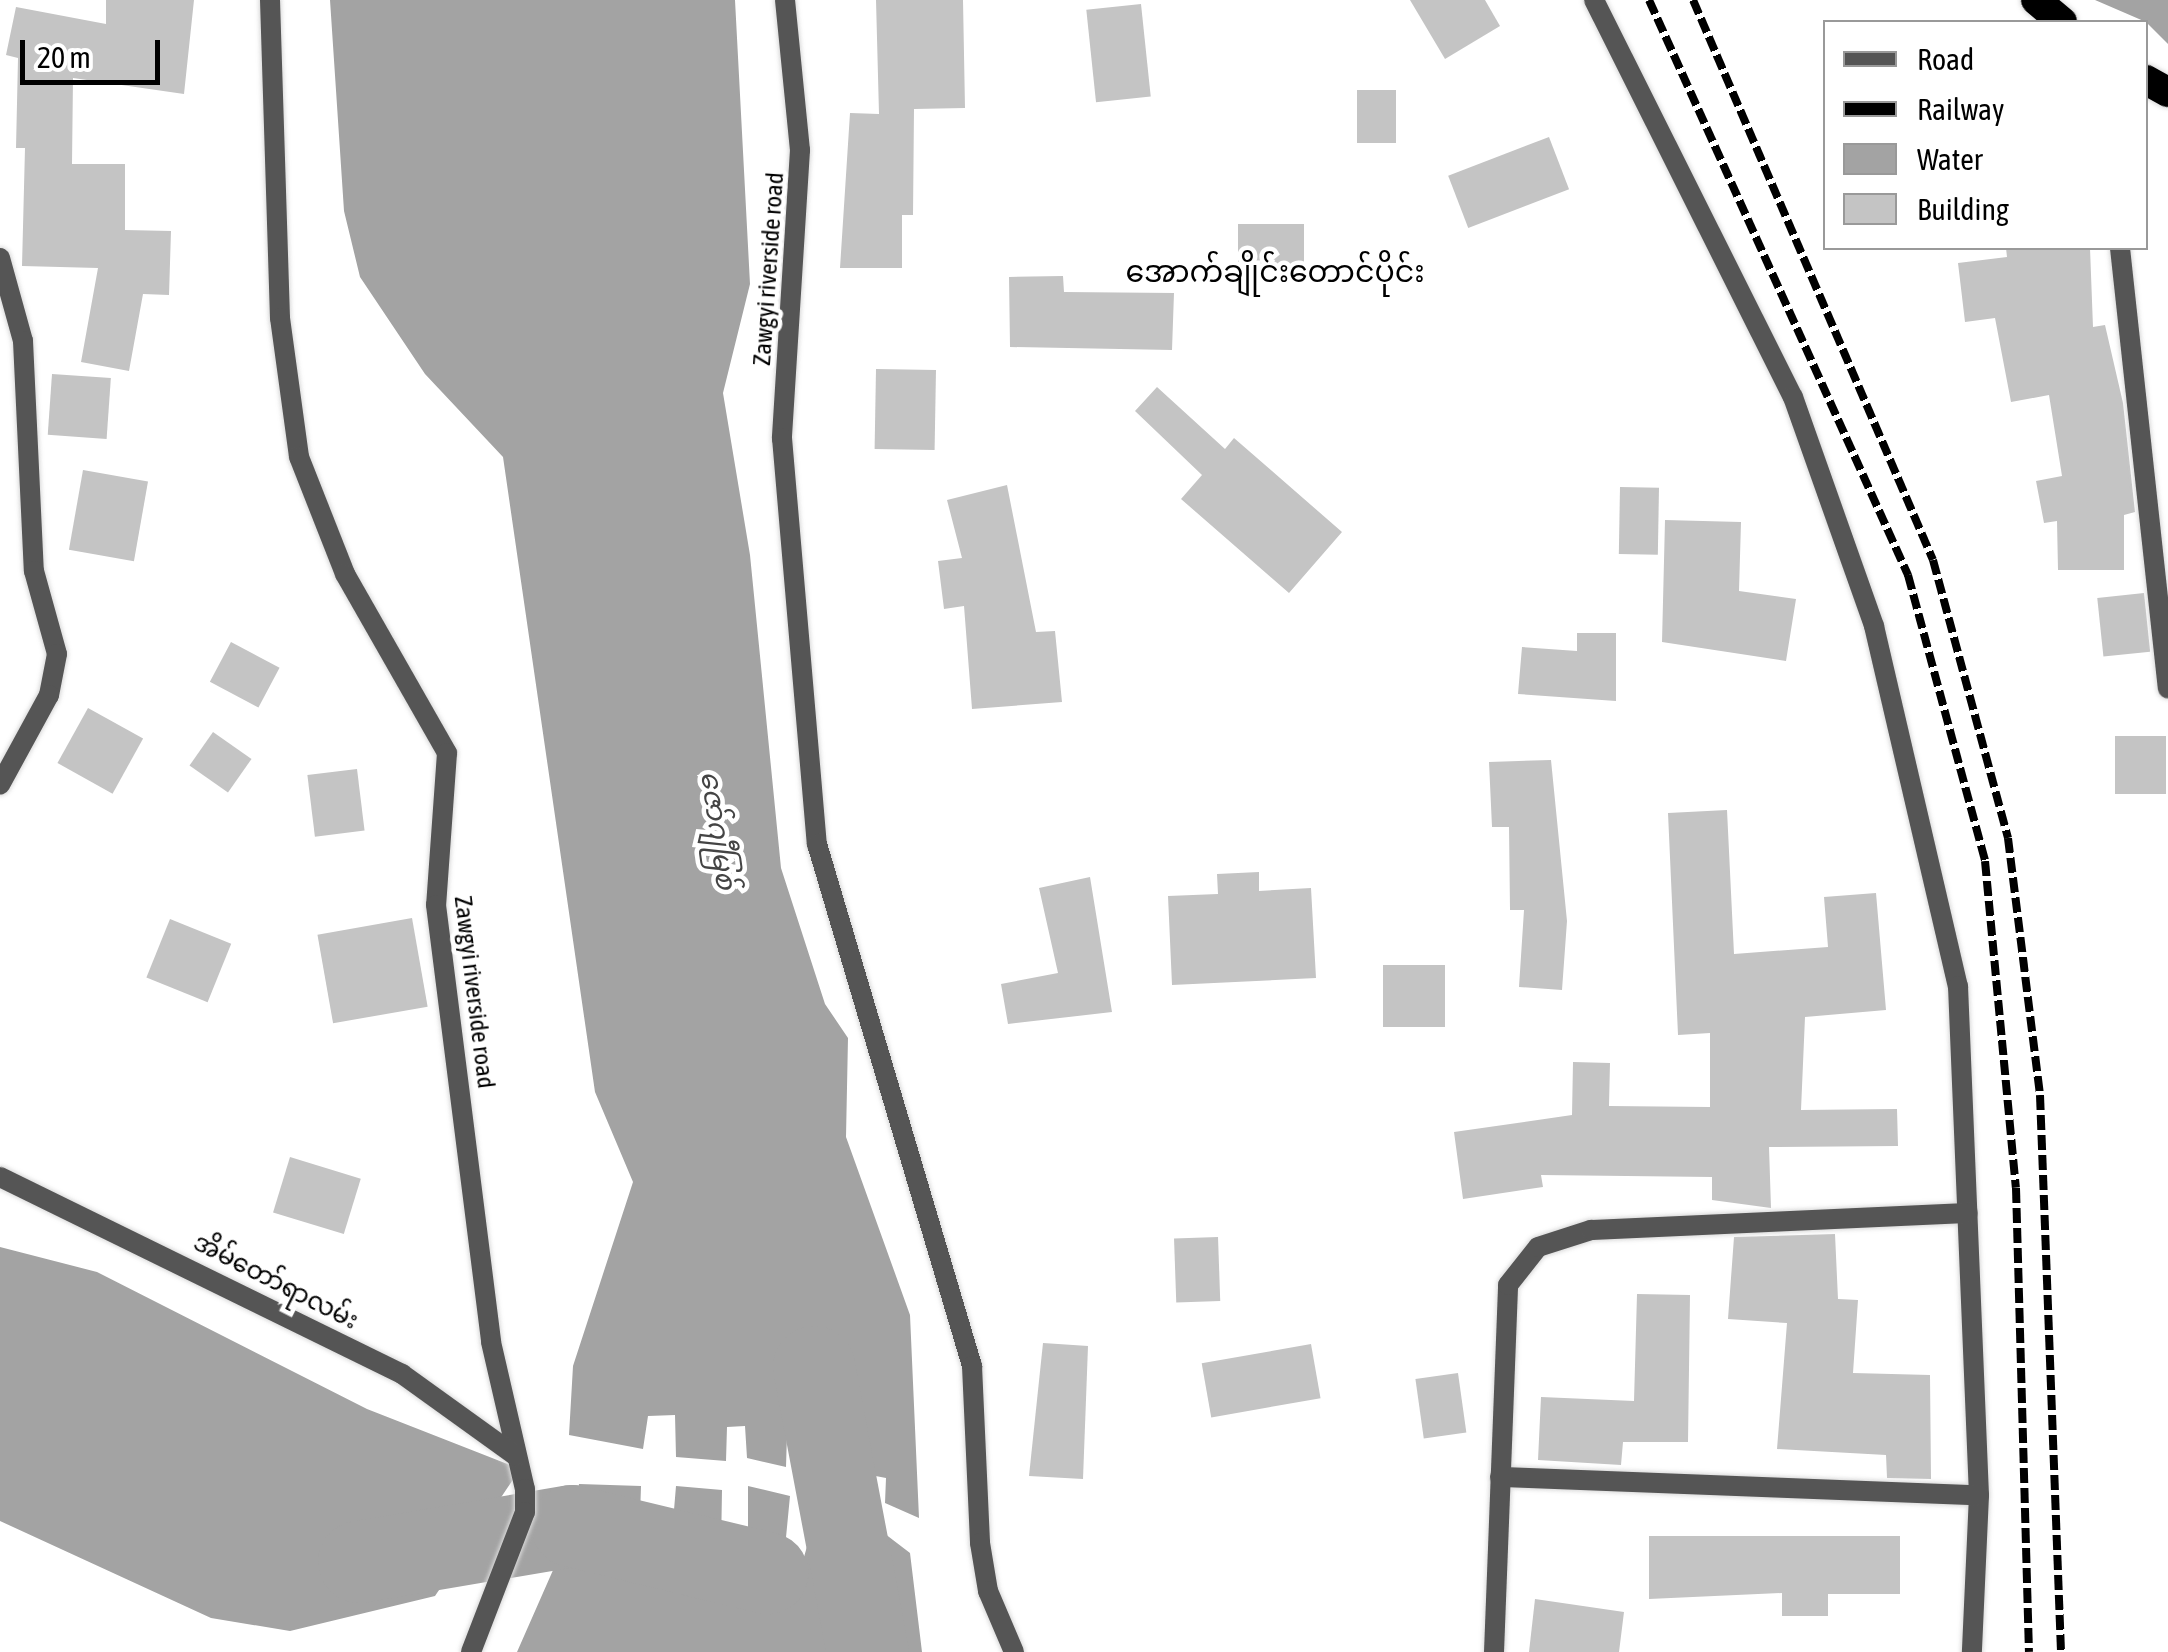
<!DOCTYPE html>
<html>
<head>
<meta charset="utf-8">
<style>
	body { margin:0 }
	#map { position:relative; width:2168px; height:1652px; overflow:hidden; background:#fff; font-family:"Asap Condensed","Noto Sans Myanmar",sans-serif }
	div>[style] { position:absolute }
	.water>* { inset:0; background:#a3a3a3 }
	.river>* { height:82px; margin:-41px; padding:0 41px; transform-origin:41px; border-radius:41px; background:#a3a3a3 }
	.building>* { inset:0; background:#c4c4c4; transform-origin:0 0 }
	.roads { filter:drop-shadow(0 0 2px #dbdbdb) drop-shadow(0 0 2px #dbdbdb) }
	.street>* { height:20px; margin:-10px; padding:0 10px; transform-origin:10px; border-radius:10px; background:#555 }
	.highway>* { height:30px; margin:-15px; padding:0 15px; transform-origin:15px; border-radius:15px; background:#000 }
	.rail>* { height:8px; margin-top:-4px; transform-origin:0; background:repeating-linear-gradient(90deg,#000 0 15px,transparent 0 20px) }
	span { translate:-50% -50%; white-space:nowrap; text-align:center; line-height:1.15; -webkit-text-stroke:9px #fff; paint-order:stroke }
	.street-label { font-size:25px; color:#000 }
	.water-label { font-size:28px; color:#444; font-style:italic }
	.quarter-label { font-size:30px; color:#000 }
	.legend { position:absolute; left:1823px; top:20px; width:325px; height:230px; box-sizing:border-box; background:#fff; border:2px solid #999; margin:0; padding:12px 18px; list-style:none; font-size:30px; color:#000 }
	.legend li { display:flex; align-items:center; gap:20px; height:50px }
	.legend b { width:50px; border:2px solid #999 }
	.scale { position:absolute; left:20px; top:40px; width:140px; height:45px; box-sizing:border-box; border:5px solid #000; border-top:0; padding-left:12px; font-size:30px; line-height:35px; white-space:nowrap; color:#000; -webkit-text-stroke:8px #fff; paint-order:stroke }
</style>
</head>
<body>
<div id="map">
	<div class="water">
		<div style="clip-path:polygon(330px 0,735px 0,750px 284px,723px 393px,750px 555px,781px 868px,825px 1004px,848px 1038px,846px 1137px,910px 1315px,919px 1518px,885px 1503px,886px 1478px,860px 1473px,859px 1489px,821px 1472px,824px 1447px,787px 1434px,786px 1467px,747px 1458px,745px 1426px,727px 1427px,726px 1461px,676px 1457px,675px 1415px,648px 1416px,643px 1449px,569px 1435px,573px 1366px,633px 1182px,595px 1092px,503px 457px,425px 374px,360px 277px,344px 211px)"></div>
		<div style="clip-path:polygon(2095px 0,2168px 0,2168px 44px,2146px 22px)"></div>
		<div style="clip-path:polygon(0 1247px,97px 1272px,367px 1409px,520px 1469px,435px 1596px,290px 1631px,211px 1618px,0 1521px)"></div>
		<div style="clip-path:polygon(579px 1484px,641px 1486px,639px 1547px,671px 1546px,676px 1486px,722px 1490px,721px 1550px,748px 1551px,748px 1486px,790px 1496px,784px 1558px,802px 1564px,820px 1501px,853px 1516px,841px 1575px,869px 1587px,876px 1527px,910px 1553px,922px 1652px,517px 1652px,572px 1527px)"></div>
	</div>
	<div class="river">
		<div style="left:814px;top:1367px;width:290px;rotate:79.3deg"></div>
		<div style="left:359px;top:1562px;width:216px;rotate:-9.6deg"></div>
		<div style="left:572px;top:1526px;width:201px;rotate:13.6deg"></div>
	</div>
	<div class="building">
		<div style="clip-path:polygon(106px 0,194px 0,184px 94px,73px 78px,72px 164px,125px 164px,125px 230px,171px 231px,169px 295px,143px 294px,129px 371px,81px 362px,98px 268px,22px 266px,25px 148px,16px 148px,18px 58px,6px 55px,16px 7px,106px 24px)"></div>
		<div style="clip-path:polygon(876px 0,963px 0,965px 108px,914px 109px,913px 215px,902px 215px,902px 268px,840px 268px,850px 113px,879px 114px)"></div>
		<div style="clip-path:polygon(1410px 0,1485px 0,1500px 26px,1445px 59px)"></div>
		<div style="left:1141px;top:4px;width:93px;height:55px;rotate:84deg"></div>
		<div style="left:1357px;top:90px;width:39px;height:53px"></div>
		<div style="left:1549px;top:137px;width:56px;height:108px;rotate:69deg"></div>
		<div style="left:1238px;top:224px;width:66px;height:42px"></div>
		<div style="clip-path:polygon(2006px 248px,2090px 248px,2093px 327px,2105px 325px,2123px 403px,2135px 512px,2124px 515px,2124px 570px,2058px 570px,2057px 521px,2044px 523px,2036px 481px,2062px 476px,2049px 395px,2011px 402px,1995px 318px,1965px 322px,1958px 263px,2007px 257px)"></div>
		<div style="clip-path:polygon(1063px 276px,1064px 292px,1174px 293px,1172px 350px,1010px 347px,1009px 277px)"></div>
		<div style="left:876px;top:369px;width:60px;height:80px;rotate:1deg"></div>
		<div style="left:52px;top:374px;width:59px;height:61px;rotate:4deg"></div>
		<div style="clip-path:polygon(1157px 387px,1225px 449px,1234px 438px,1342px 532px,1289px 593px,1181px 499px,1202px 475px,1135px 411px)"></div>
		<div style="left:83px;top:470px;width:66px;height:81px;rotate:10deg"></div>
		<div style="clip-path:polygon(1007px 485px,1036px 632px,1055px 631px,1062px 702px,972px 709px,964px 606px,944px 609px,938px 561px,962px 558px,947px 500px)"></div>
		<div style="left:1620px;top:487px;width:39px;height:67px;rotate:1deg"></div>
		<div style="clip-path:polygon(1665px 520px,1741px 522px,1739px 591px,1796px 599px,1786px 661px,1662px 642px)"></div>
		<div style="left:2144px;top:593px;width:59px;height:47px;rotate:84deg"></div>
		<div style="clip-path:polygon(1577px 633px,1616px 633px,1616px 701px,1518px 694px,1522px 647px,1577px 651px)"></div>
		<div style="left:231px;top:642px;width:55px;height:45px;rotate:28deg"></div>
		<div style="left:88px;top:708px;width:63px;height:63px;rotate:29deg"></div>
		<div style="left:213px;top:732px;width:47px;height:41px;rotate:35deg"></div>
		<div style="left:2115px;top:736px;width:51px;height:58px"></div>
		<div style="clip-path:polygon(1551px 760px,1567px 921px,1562px 990px,1519px 987px,1524px 910px,1510px 910px,1509px 827px,1492px 827px,1489px 762px)"></div>
		<div style="left:357px;top:769px;width:62px;height:50px;rotate:83deg"></div>
		<div style="clip-path:polygon(1727px 810px,1734px 954px,1828px 947px,1824px 897px,1876px 893px,1886px 1010px,1805px 1017px,1801px 1110px,1897px 1109px,1898px 1146px,1769px 1147px,1771px 1208px,1712px 1200px,1712px 1177px,1541px 1175px,1543px 1187px,1463px 1199px,1454px 1132px,1572px 1115px,1573px 1062px,1610px 1063px,1609px 1106px,1710px 1107px,1710px 1033px,1678px 1035px,1668px 813px)"></div>
		<div style="clip-path:polygon(1259px 872px,1259px 891px,1311px 888px,1316px 978px,1172px 985px,1168px 896px,1218px 894px,1217px 874px)"></div>
		<div style="clip-path:polygon(1090px 877px,1112px 1012px,1008px 1024px,1001px 984px,1058px 973px,1039px 888px)"></div>
		<div style="left:412px;top:918px;width:90px;height:96px;rotate:80deg"></div>
		<div style="left:170px;top:919px;width:66px;height:63px;rotate:22deg"></div>
		<div style="left:1383px;top:965px;width:62px;height:62px"></div>
		<div style="left:290px;top:1157px;width:74px;height:58px;rotate:17deg"></div>
		<div style="clip-path:polygon(1835px 1234px,1838px 1299px,1858px 1300px,1853px 1373px,1930px 1375px,1931px 1479px,1887px 1478px,1886px 1455px,1777px 1449px,1787px 1323px,1728px 1319px,1734px 1237px)"></div>
		<div style="left:1218px;top:1237px;width:64px;height:44px;rotate:88deg"></div>
		<div style="clip-path:polygon(1637px 1294px,1690px 1295px,1688px 1442px,1623px 1442px,1621px 1465px,1538px 1460px,1541px 1397px,1634px 1401px)"></div>
		<div style="clip-path:polygon(1043px 1343px,1088px 1346px,1083px 1479px,1029px 1476px)"></div>
		<div style="left:1311px;top:1344px;width:55px;height:111px;rotate:80deg"></div>
		<div style="left:1458px;top:1373px;width:60px;height:43px;rotate:82deg"></div>
		<div style="clip-path:polygon(1649px 1536px,1900px 1536px,1900px 1594px,1828px 1594px,1828px 1616px,1782px 1616px,1782px 1593px,1649px 1599px)"></div>
		<div style="clip-path:polygon(1535px 1599px,1624px 1612px,1619px 1652px,1529px 1652px)"></div>
	</div>
	<div class="roads">
		<div class="street">
			<div style="left:270px;top:0;width:318px;rotate:88.2deg"></div>
			<div style="left:280px;top:318px;width:140px;rotate:82.2deg"></div>
			<div style="left:299px;top:457px;width:126px;rotate:68.5deg"></div>
			<div style="left:345px;top:574px;width:206px;rotate:60.3deg"></div>
			<div style="left:447px;top:753px;width:152px;rotate:94.1deg"></div>
			<div style="left:436px;top:905px;width:440px;rotate:82.8deg"></div>
			<div style="left:491px;top:1342px;width:151px;rotate:77deg"></div>
			<div style="left:525px;top:1489px;width:23px;rotate:90deg"></div>
			<div style="left:525px;top:1512px;width:150px;rotate:111.1deg"></div>
			<div style="left:785px;top:0;width:151px;rotate:84.3deg"></div>
			<div style="left:800px;top:150px;width:289px;rotate:93.6deg"></div>
			<div style="left:782px;top:438px;width:408px;rotate:85.1deg"></div>
			<div style="left:817px;top:844px;width:545px;rotate:73.46deg"></div>
			<div style="left:972px;top:1366px;width:177px;rotate:87.4deg"></div>
			<div style="left:980px;top:1543px;width:49px;rotate:80.5deg"></div>
			<div style="left:988px;top:1591px;width:66px;rotate:66.9deg"></div>
			<div style="left:1594px;top:0;width:444px;rotate:63.4deg"></div>
			<div style="left:1793px;top:397px;width:243px;rotate:70.5deg"></div>
			<div style="left:1874px;top:626px;width:370px;rotate:76.9deg"></div>
			<div style="left:1958px;top:986px;width:509px;rotate:87.64deg"></div>
			<div style="left:1979px;top:1495px;width:157px;rotate:92.6deg"></div>
			<div style="left:2120px;top:248px;width:443px;rotate:83.8deg"></div>
			<div style="left:0;top:258px;width:86px;rotate:74.5deg"></div>
			<div style="left:23px;top:341px;width:230px;rotate:87.3deg"></div>
			<div style="left:34px;top:571px;width:86px;rotate:74.5deg"></div>
			<div style="left:57px;top:654px;width:42px;rotate:101deg"></div>
			<div style="left:49px;top:695px;width:102px;rotate:118.6deg"></div>
			<div style="left:0;top:1177px;width:448px;rotate:26.1deg"></div>
			<div style="left:402px;top:1374px;width:140px;rotate:35.7deg"></div>
			<div style="left:1500px;top:1477px;width:479px;rotate:2.2deg"></div>
			<div style="left:1494px;top:1652px;width:367px;rotate:-87.8deg"></div>
			<div style="left:1508px;top:1285px;width:48px;rotate:-51.7deg"></div>
			<div style="left:1538px;top:1247px;width:56px;rotate:-17.8deg"></div>
			<div style="left:1591px;top:1230px;width:377px;rotate:-2.6deg"></div>
		</div>
		<div class="highway">
			<div style="left:2036px;top:0;width:34px;rotate:40deg"></div>
			<div style="left:2146px;top:80px;width:25px;rotate:29deg"></div>
		</div>
	</div>
	<div class="rail">
		<div style="left:1649px;top:0;width:631px;rotate:65.75deg"></div>
		<div style="left:1908px;top:575px;width:296px;rotate:74.9deg"></div>
		<div style="left:1985px;top:861px;width:328px;rotate:84.6deg"></div>
		<div style="left:2016px;top:1188px;width:464px;rotate:88.4deg"></div>
		<div style="left:1693px;top:0;width:609px;rotate:66.8deg"></div>
		<div style="left:1933px;top:560px;width:288px;rotate:74.9deg"></div>
		<div style="left:2008px;top:838px;width:259px;rotate:82.9deg"></div>
		<div style="left:2040px;top:1095px;width:557px;rotate:87.84deg"></div>
	</div>
	<div class="street-label">
		<span style="left:768px;top:269px;rotate:-86deg">Zawgyi riverside road</span>
		<span style="left:475px;top:992px;rotate:83deg">Zawgyi riverside road</span>
		<span style="left:276px;top:1281px;rotate:27deg">အိမ်တော်ရာလမ်း</span>
	</div>
	<div class="water-label">
		<span style="left:719px;top:830px;rotate:82deg">ဇော်ဂျီမြစ်</span>
	</div>
	<div class="quarter-label">
		<span style="left:1275px;top:271px">အောက်ချိုင်းတောင်ပိုင်း</span>
	</div>
	<ul class="legend">
	<li><b style="height:12px;background:#555"></b>Road</li>
	<li><b style="height:12px;background:#000"></b>Railway</li>
	<li><b style="height:28px;background:#a3a3a3"></b>Water</li>
	<li><b style="height:28px;background:#c4c4c4"></b>Building</li>
	</ul>
	<div class="scale">20 m</div>
</div>
</body>
</html>
